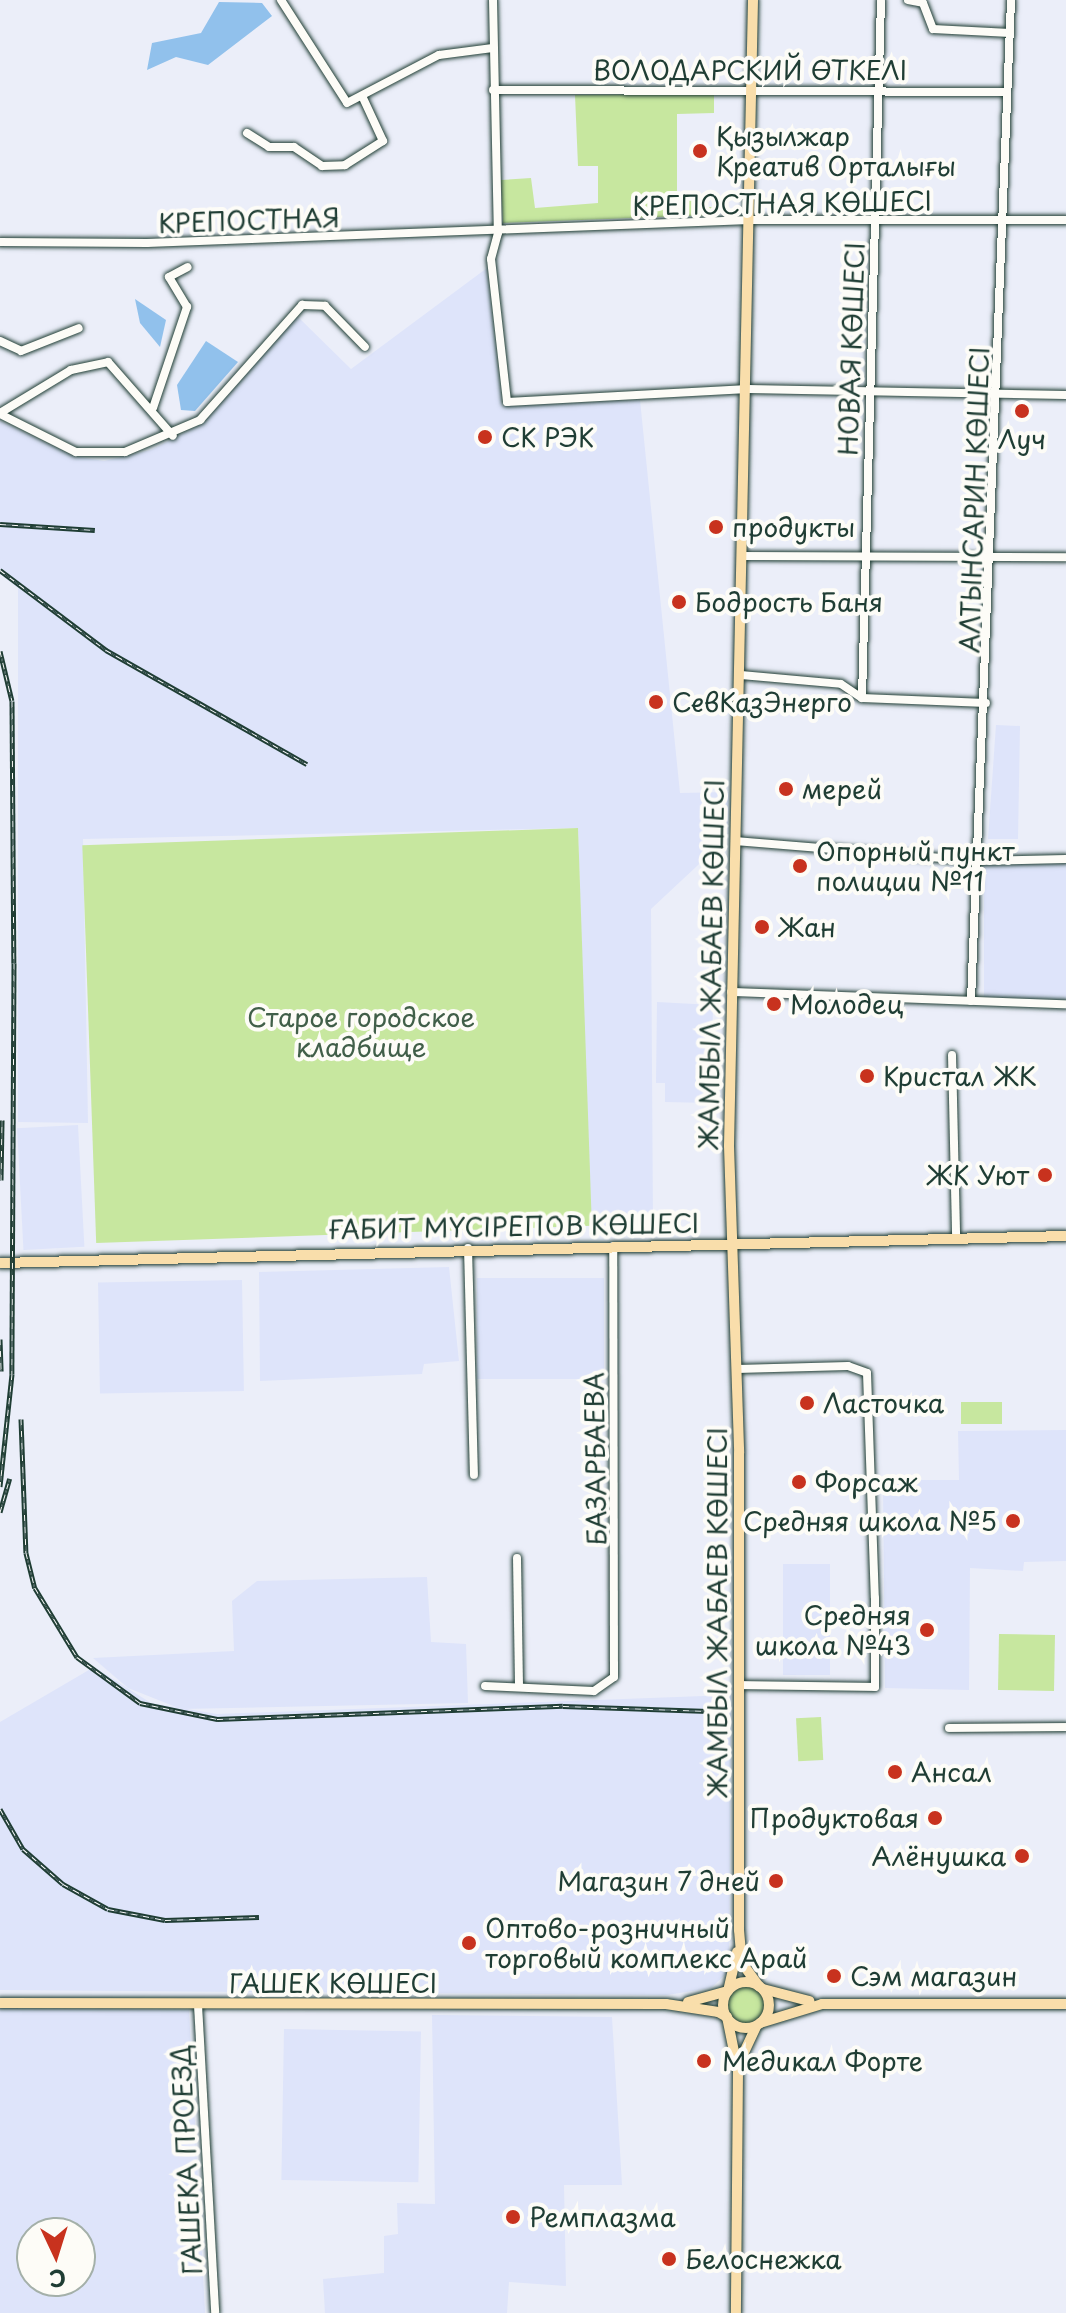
<!DOCTYPE html>
<html>
<head>
<meta charset="utf-8">
<style>
	body { margin:0 }
	#map { position:relative; width:1066px; height:2313px; overflow:hidden; background:#ebeef9; font-family:"Playpen Sans",sans-serif }
	div>[style] { position:absolute }
	.built>* { inset:0; background:#dee4fa; transform-origin:0 0 }
	.green>* { inset:0; background:#c7e79f; transform-origin:0 0 }
	.round { border-radius:50% }
	.water>* { inset:0; background:#91c1ec }
	.roads { filter:drop-shadow(0 0 2px #1f3d34) drop-shadow(0 0 2px #1f3d34) }
	.minor>* { height:8px; margin:-4px; padding:0 4px; transform-origin:4px; border-radius:4px; background:#fdfcf7 }
	.major>* { height:10px; margin:-5px; padding:0 5px; transform-origin:5px; border-radius:5px; background:#f9deab }
	.major>.ring { margin:-5px; padding:0; box-sizing:content-box; background:none; border:10px solid #f9deab; border-radius:50% }
	.rail>* { height:5px; margin-top:-2.5px; transform-origin:0; background:repeating-linear-gradient(90deg,#fdfcf7 0 6px,#1f3d34 0 12px); box-sizing:border-box; border-block:2px solid #1f3d34 }
	.dots>* { width:22px; height:22px; translate:-50% -50%; box-sizing:border-box; border:4px solid #fdfcf7; border-radius:50% }
	span { translate:-50% -50%; white-space:nowrap; text-align:center; line-height:1.15; -webkit-text-stroke:8px #fdfcf7; paint-order:stroke }
	.street-label { font-size:26px; color:#1f3d34 }
	.poi-label { font-size:26px; color:#1f3d34 }
	.left { translate:0 -50%; text-align:left }
	.right { translate:-100% -50%; text-align:right }
	.park-label { font-size:26px; color:#415f49 }
	.north { position:absolute; left:16px; top:2217px; width:80px; height:80px; box-sizing:border-box; background:#fdfcf7; border:2px solid #a4b0a9; border-radius:50%; rotate:176deg; font-size:22px; font-weight:700; line-height:32px; text-align:center; color:#1f3d34 }
	.north::after { content:''; display:block; margin:auto; width:28px; height:36px; background:#c8321e; clip-path:polygon(50% 0,100% 100%,50% 72%,0 100%) }
</style>
</head>
<body>
<div id="map">
	<div class="built">
		<div style="clip-path:polygon(487px 268px,502px 406px,640px 400px,680px 793px,729px 792px,728px 837px,651px 909px,653px 1226px,590px 1226px,578px 828px,83px 839px,88px 1123px,18px 1122px,18px 588px,0 574px,0 421px,73px 456px,104px 461px,151px 450px,203px 423px,296px 315px,351px 369px)"></div>
		<div style="clip-path:polygon(996px 725px,1020px 726px,1018px 839px,988px 839px)"></div>
		<div style="left:1066px;top:862px;width:138px;height:82px;rotate:90deg"></div>
		<div style="clip-path:polygon(657px 1002px,713px 1005px,711px 1103px,665px 1102px,665px 1083px,656px 1083px)"></div>
		<div style="left:78px;top:1125px;width:122px;height:61px;rotate:87deg"></div>
		<div style="clip-path:polygon(449px 1267px,459px 1361px,424px 1364px,422px 1374px,260px 1381px,259px 1272px)"></div>
		<div style="left:604px;top:1278px;width:101px;height:127px;rotate:90deg"></div>
		<div style="left:242px;top:1280px;width:111px;height:144px;rotate:89deg"></div>
		<div style="clip-path:polygon(1066px 1430px,1066px 1561px,1024px 1562px,1023px 1571px,970px 1568px,969px 1690px,885px 1688px,883px 1480px,959px 1480px,958px 1431px)"></div>
		<div style="left:783px;top:1564px;width:47px;height:111px"></div>
		<div style="clip-path:polygon(427px 1577px,431px 1642px,466px 1644px,468px 1703px,181px 1709px,128px 1688px,93px 1658px,234px 1651px,232px 1601px,257px 1581px)"></div>
		<div style="clip-path:polygon(94px 1667px,151px 1703px,217px 1714px,731px 1695px,729px 1971px,711px 1988px,667px 1995px,0 1990px,0 1722px)"></div>
		<div style="clip-path:polygon(evenodd,0 2008px,189px 2010px,205px 2313px,0 2313px,0 2008px,80px 2233px,80px 2281px,32px 2281px,32px 2233px,80px 2233px)"></div>
		<div style="clip-path:polygon(432px 2015px,612px 2017px,622px 2185px,564px 2185px,566px 2286px,509px 2282px,507px 2313px,325px 2313px,323px 2279px,384px 2273px,384px 2236px,398px 2234px,397px 2203px,435px 2204px)"></div>
		<div style="left:284px;top:2029px;width:137px;height:151px;rotate:1deg"></div>
	</div>
	<div class="green">
		<div style="clip-path:polygon(714px 94px,714px 113px,677px 114px,677px 197px,692px 197px,692px 207px,714px 207px,714px 215px,503px 223px,501px 180px,531px 178px,535px 208px,598px 203px,598px 166px,578px 166px,575px 95px)"></div>
		<div style="left:578px;top:828px;width:398px;height:496px;rotate:88deg"></div>
		<div style="left:1002px;top:1402px;width:22px;height:41px;rotate:90deg"></div>
		<div style="left:999px;top:1634px;width:56px;height:56px;rotate:1deg"></div>
		<div style="left:821px;top:1717px;width:43px;height:25px;rotate:87deg"></div>
		<div class="round" style="left:728px;top:1987px;width:36px;height:36px"></div>
	</div>
	<div class="water">
		<div style="clip-path:polygon(219px 2px,262px 3px,272px 16px,208px 65px,176px 57px,147px 70px,152px 43px,201px 33px)"></div>
		<div style="clip-path:polygon(135px 299px,166px 320px,160px 347px,140px 323px)"></div>
		<div style="clip-path:polygon(206px 341px,238px 362px,195px 411px,181px 410px,177px 385px)"></div>
	</div>
	<div class="roads">
		<div class="minor">
			<div style="left:281px;top:0;width:122px;rotate:57.3deg"></div>
			<div style="left:347px;top:103px;width:104px;rotate:-27.6deg"></div>
			<div style="left:439px;top:55px;width:54px;rotate:-7.4deg"></div>
			<div style="left:493px;top:0;width:233px;rotate:88.8deg"></div>
			<div style="left:498px;top:233px;width:27px;rotate:105deg"></div>
			<div style="left:491px;top:259px;width:144px;rotate:83.6deg"></div>
			<div style="left:507px;top:402px;width:241px;rotate:-3.1deg"></div>
			<div style="left:748px;top:389px;width:318px;rotate:1.1deg"></div>
			<div style="left:908px;top:0;width:15px;rotate:11deg"></div>
			<div style="left:923px;top:3px;width:28px;rotate:69deg"></div>
			<div style="left:933px;top:29px;width:77px;rotate:3deg"></div>
			<div style="left:493px;top:90px;width:514px;rotate:0.22deg"></div>
			<div style="left:247px;top:133px;width:26px;rotate:32deg"></div>
			<div style="left:269px;top:147px;width:25px"></div>
			<div style="left:294px;top:147px;width:34px;rotate:34deg"></div>
			<div style="left:322px;top:166px;width:23px;rotate:-2deg"></div>
			<div style="left:345px;top:165px;width:45px;rotate:-32.3deg"></div>
			<div style="left:383px;top:141px;width:47px;rotate:-114.9deg"></div>
			<div style="left:0;top:242px;width:147px;rotate:0.4deg"></div>
			<div style="left:147px;top:243px;width:603px;rotate:-2.18deg"></div>
			<div style="left:750px;top:220px;width:316px"></div>
			<div style="left:0;top:341px;width:23px;rotate:25deg"></div>
			<div style="left:21px;top:351px;width:62px;rotate:-21.6deg"></div>
			<div style="left:153px;top:408px;width:107px;rotate:-71.4deg"></div>
			<div style="left:187px;top:307px;width:35px;rotate:-121deg"></div>
			<div style="left:169px;top:277px;width:21px;rotate:-28deg"></div>
			<div style="left:0;top:413px;width:83px;rotate:-31.2deg"></div>
			<div style="left:71px;top:370px;width:38px;rotate:-12deg"></div>
			<div style="left:108px;top:362px;width:98px;rotate:48.7deg"></div>
			<div style="left:0;top:414px;width:85px;rotate:26.6deg"></div>
			<div style="left:76px;top:452px;width:49px"></div>
			<div style="left:125px;top:452px;width:82px;rotate:-23.1deg"></div>
			<div style="left:200px;top:420px;width:154px;rotate:-48.4deg"></div>
			<div style="left:302px;top:305px;width:23px;rotate:2deg"></div>
			<div style="left:325px;top:306px;width:57px;rotate:45.7deg"></div>
			<div style="left:745px;top:556px;width:321px;rotate:0.2deg"></div>
			<div style="left:741px;top:675px;width:100px;rotate:5.1deg"></div>
			<div style="left:841px;top:684px;width:25px;rotate:34deg"></div>
			<div style="left:862px;top:698px;width:124px;rotate:2.3deg"></div>
			<div style="left:862px;top:698px;width:698px;rotate:-88.44deg"></div>
			<div style="left:735px;top:841px;width:244px;rotate:4.7deg"></div>
			<div style="left:978px;top:861px;width:88px;rotate:-1.3deg"></div>
			<div style="left:731px;top:992px;width:335px;rotate:2.1deg"></div>
			<div style="left:971px;top:1001px;width:1002px;rotate:-87.71deg"></div>
			<div style="left:952px;top:1055px;width:183px;rotate:88.7deg"></div>
			<div style="left:468px;top:1248px;width:227px;rotate:88.5deg"></div>
			<div style="left:737px;top:1369px;width:111px;rotate:-1.5deg"></div>
			<div style="left:848px;top:1366px;width:20px;rotate:20deg"></div>
			<div style="left:867px;top:1373px;width:225px;rotate:88deg"></div>
			<div style="left:875px;top:1598px;width:89px;rotate:90deg"></div>
			<div style="left:875px;top:1687px;width:136px;rotate:-179.2deg"></div>
			<div style="left:517px;top:1558px;width:129px;rotate:89.1deg"></div>
			<div style="left:485px;top:1686px;width:109px;rotate:2.6deg"></div>
			<div style="left:594px;top:1691px;width:24px;rotate:-35deg"></div>
			<div style="left:614px;top:1677px;width:431px;rotate:-90.1deg"></div>
			<div style="left:949px;top:1728px;width:117px;rotate:-0.5deg"></div>
			<div style="left:198px;top:2005px;width:308px;rotate:86.8deg"></div>
		</div>
		<div class="major">
			<div style="left:753px;top:0;width:1146px;rotate:91.2deg"></div>
			<div style="left:729px;top:1146px;width:307px;rotate:88.1deg"></div>
			<div style="left:739px;top:1453px;width:477px;rotate:90deg"></div>
			<div style="left:739px;top:1930px;width:33px;rotate:85deg"></div>
			<div style="left:742px;top:1963px;width:29px;rotate:54deg"></div>
			<div style="left:0;top:1263px;width:1066px;rotate:-1.45deg"></div>
			<div class="ring" style="left:723px;top:1982px;width:36px;height:36px"></div>
			<div style="left:763px;top:1989px;width:48px;rotate:14.6deg"></div>
			<div style="left:728px;top:1991px;width:40px;rotate:-77deg"></div>
			<div style="left:688px;top:2002px;width:41px;rotate:-15.4deg"></div>
			<div style="left:0;top:2003px;width:666px;rotate:0.09deg"></div>
			<div style="left:666px;top:2004px;width:53px;rotate:8.7deg"></div>
			<div style="left:718px;top:2012px;width:10px;rotate:29deg"></div>
			<div style="left:727px;top:2017px;width:55px;rotate:78.5deg"></div>
			<div style="left:738px;top:2071px;width:242px;rotate:90.5deg"></div>
			<div style="left:760px;top:2023px;width:65px;rotate:-17deg"></div>
			<div style="left:822px;top:2004px;width:244px"></div>
			<div style="left:740px;top:2061px;width:38px;rotate:-65deg"></div>
		</div>
	</div>
	<div class="rail">
		<div style="left:0;top:524px;width:95px;rotate:3.6deg"></div>
		<div style="left:0;top:570px;width:133px;rotate:37deg"></div>
		<div style="left:106px;top:650px;width:231px;rotate:29.6deg"></div>
		<div style="left:0;top:651px;width:51px;rotate:76.5deg"></div>
		<div style="left:12px;top:701px;width:262px;rotate:89.6deg"></div>
		<div style="left:14px;top:963px;width:411px;rotate:90.3deg"></div>
		<div style="left:12px;top:1374px;width:113px;rotate:96.1deg"></div>
		<div style="left:1px;top:1180px;width:60px;rotate:-89deg"></div>
		<div style="left:0;top:1339px;width:32px;rotate:88deg"></div>
		<div style="left:21px;top:1419px;width:134px;rotate:87.9deg"></div>
		<div style="left:26px;top:1553px;width:36px;rotate:76deg"></div>
		<div style="left:35px;top:1588px;width:81px;rotate:58.7deg"></div>
		<div style="left:77px;top:1657px;width:78px;rotate:36.1deg"></div>
		<div style="left:140px;top:1703px;width:79px;rotate:11.7deg"></div>
		<div style="left:217px;top:1719px;width:346px;rotate:-2.2deg"></div>
		<div style="left:563px;top:1706px;width:146px;rotate:2deg"></div>
		<div style="left:0;top:1512px;width:35px;rotate:-74deg"></div>
		<div style="left:0;top:1809px;width:46px;rotate:60.1deg"></div>
		<div style="left:23px;top:1849px;width:53px;rotate:41.2deg"></div>
		<div style="left:63px;top:1884px;width:51px;rotate:29.1deg"></div>
		<div style="left:108px;top:1909px;width:58px;rotate:10.9deg"></div>
		<div style="left:165px;top:1920px;width:94px;rotate:-1.8deg"></div>
	</div>
	<div class="dots">
		<div style="left:700px;top:151px;background:#c8321e"></div>
		<div style="left:1022px;top:411px;background:#c8321e"></div>
		<div style="left:485px;top:437px;background:#c8321e"></div>
		<div style="left:716px;top:527px;background:#c8321e"></div>
		<div style="left:679px;top:602px;background:#c8321e"></div>
		<div style="left:656px;top:702px;background:#c8321e"></div>
		<div style="left:786px;top:789px;background:#c8321e"></div>
		<div style="left:800px;top:866px;background:#c8321e"></div>
		<div style="left:762px;top:927px;background:#c8321e"></div>
		<div style="left:774px;top:1004px;background:#c8321e"></div>
		<div style="left:867px;top:1076px;background:#c8321e"></div>
		<div style="left:1045px;top:1175px;background:#c8321e"></div>
		<div style="left:807px;top:1403px;background:#c8321e"></div>
		<div style="left:799px;top:1482px;background:#c8321e"></div>
		<div style="left:1013px;top:1521px;background:#c8321e"></div>
		<div style="left:927px;top:1630px;background:#c8321e"></div>
		<div style="left:895px;top:1772px;background:#c8321e"></div>
		<div style="left:935px;top:1818px;background:#c8321e"></div>
		<div style="left:1022px;top:1856px;background:#c8321e"></div>
		<div style="left:776px;top:1881px;background:#c8321e"></div>
		<div style="left:469px;top:1943px;background:#c8321e"></div>
		<div style="left:834px;top:1976px;background:#c8321e"></div>
		<div style="left:704px;top:2061px;background:#c8321e"></div>
		<div style="left:513px;top:2217px;background:#c8321e"></div>
		<div style="left:669px;top:2259px;background:#c8321e"></div>
	</div>
	<div class="street-label">
		<span style="left:750px;top:70px">ВОЛОДАРСКИЙ ӨТКЕЛІ</span>
		<span style="left:782px;top:203px;rotate:-1deg">КРЕПОСТНАЯ КӨШЕСІ</span>
		<span style="left:249px;top:220px;rotate:-2deg">КРЕПОСТНАЯ</span>
		<span style="left:851px;top:349px;rotate:-88deg">НОВАЯ КӨШЕСІ</span>
		<span style="left:974px;top:500px;rotate:-88deg">АЛТЫНСАРИН КӨШЕСІ</span>
		<span style="left:711px;top:965px;rotate:-89deg">ЖАМБЫЛ ЖАБАЕВ КӨШЕСІ</span>
		<span style="left:514px;top:1226px;rotate:-1deg">ҒАБИТ МҮСІРЕПОВ КӨШЕСІ</span>
		<span style="left:595px;top:1459px;rotate:-91deg">БАЗАРБАЕВА</span>
		<span style="left:717px;top:1613px;rotate:-90deg">ЖАМБЫЛ ЖАБАЕВ КӨШЕСІ</span>
		<span style="left:333px;top:1983px">ГАШЕК КӨШЕСІ</span>
		<span style="left:186px;top:2160px;rotate:-93deg">ГАШЕКА ПРОЕЗД</span>
	</div>
	<div class="poi-label">
		<span class="left" style="left:716px;top:151px">Қызылжар<br>Креатив Орталығы</span>
		<span class="left" style="left:501px;top:437px">СК РЭК</span>
		<span style="left:1022px;top:439px">Луч</span>
		<span class="left" style="left:732px;top:527px">продукты</span>
		<span class="left" style="left:695px;top:602px">Бодрость Баня</span>
		<span class="left" style="left:672px;top:702px">СевКазЭнерго</span>
		<span class="left" style="left:802px;top:789px">мерей</span>
		<span class="left" style="left:816px;top:866px">Опорный пункт<br>полиции №11</span>
		<span class="left" style="left:778px;top:927px">Жан</span>
		<span class="left" style="left:790px;top:1004px">Молодец</span>
		<span class="left" style="left:883px;top:1076px">Кристал ЖК</span>
		<span class="right" style="left:1029px;top:1175px">ЖК Уют</span>
		<span class="left" style="left:823px;top:1403px">Ласточка</span>
		<span class="left" style="left:815px;top:1482px">Форсаж</span>
		<span class="right" style="left:997px;top:1521px">Средняя школа №5</span>
		<span class="right" style="left:911px;top:1630px">Средняя<br>школа №43</span>
		<span class="left" style="left:911px;top:1772px">Ансал</span>
		<span class="right" style="left:919px;top:1818px">Продуктовая</span>
		<span class="right" style="left:1006px;top:1856px">Алёнушка</span>
		<span class="right" style="left:760px;top:1881px">Магазин 7 дней</span>
		<span class="left" style="left:485px;top:1943px">Оптово-розничный<br>торговый комплекс Арай</span>
		<span class="left" style="left:850px;top:1976px">Сэм магазин</span>
		<span class="left" style="left:722px;top:2061px">Медикал Форте</span>
		<span class="left" style="left:529px;top:2217px">Ремплазма</span>
		<span class="left" style="left:685px;top:2259px">Белоснежка</span>
	</div>
	<div class="park-label">
		<span style="left:361px;top:1032px">Старое городское<br>кладбище</span>
	</div>
	<div class="north">С</div>
</div>
</body>
</html>
